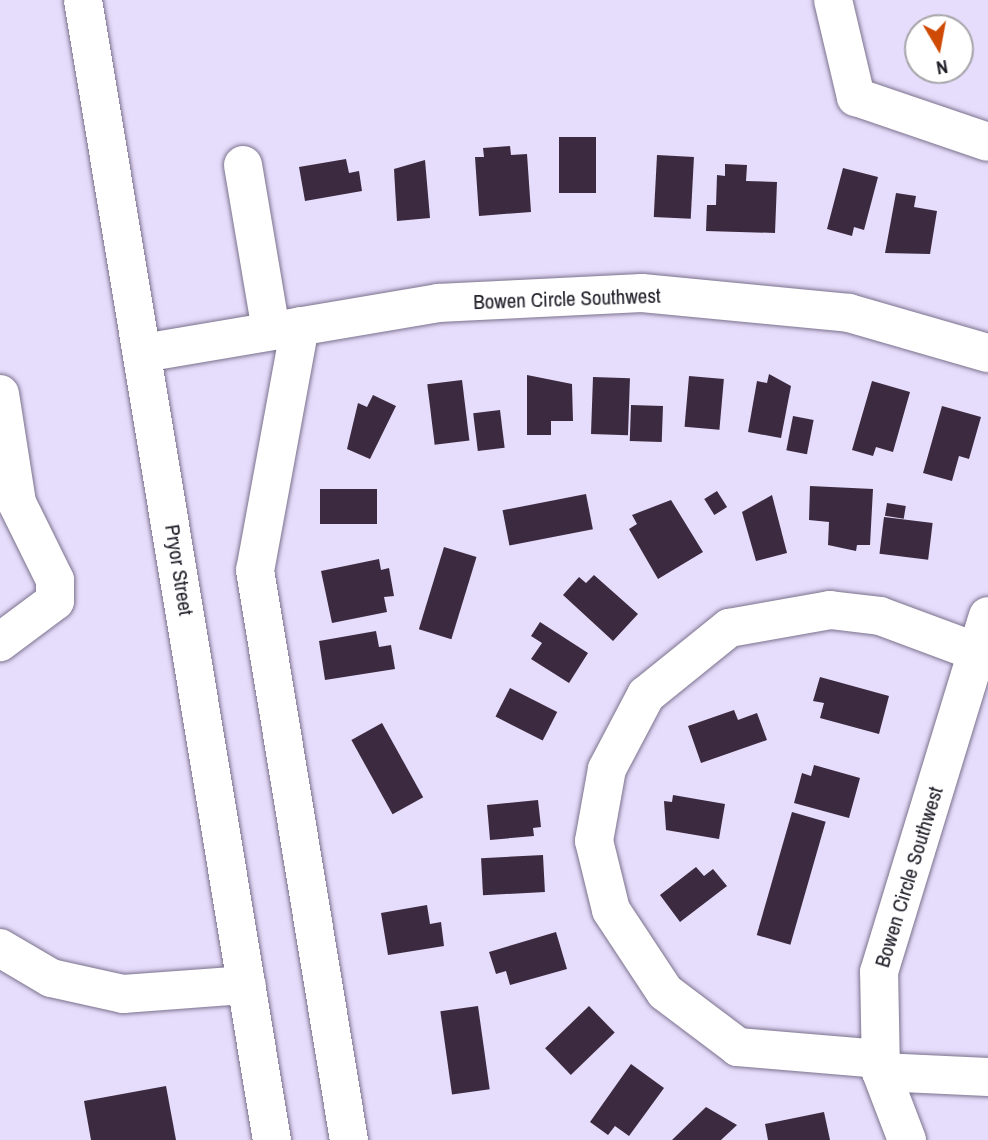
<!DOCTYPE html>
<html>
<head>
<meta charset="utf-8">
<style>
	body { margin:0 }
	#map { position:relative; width:988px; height:1140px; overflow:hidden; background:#e6dcfb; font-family:"Archivo Narrow",sans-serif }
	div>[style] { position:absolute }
	.building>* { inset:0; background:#3c2a40; transform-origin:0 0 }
	.roads { filter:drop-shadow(0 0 2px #7b728d) drop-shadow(0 0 2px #7b728d) }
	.minor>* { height:38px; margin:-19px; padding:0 19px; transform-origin:19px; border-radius:19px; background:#fff }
	.major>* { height:38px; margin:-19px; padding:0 19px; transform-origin:19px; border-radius:19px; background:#fff }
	span { translate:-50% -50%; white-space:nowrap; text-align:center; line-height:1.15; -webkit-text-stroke:7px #fff; paint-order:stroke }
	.street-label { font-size:21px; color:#201d28 }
	.north { position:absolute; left:904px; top:14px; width:70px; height:70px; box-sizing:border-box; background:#fff; border:2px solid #a6a5a9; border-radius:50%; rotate:170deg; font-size:19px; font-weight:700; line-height:28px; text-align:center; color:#201d28 }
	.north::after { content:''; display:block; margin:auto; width:24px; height:32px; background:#cf4a04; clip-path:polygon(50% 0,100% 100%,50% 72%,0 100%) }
</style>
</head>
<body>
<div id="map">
	<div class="building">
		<div style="left:559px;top:137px;width:37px;height:56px"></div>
		<div style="clip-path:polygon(510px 146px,511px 155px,527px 154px,531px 212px,479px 216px,475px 157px,484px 157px,483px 148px)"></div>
		<div style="left:657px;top:155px;width:37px;height:62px;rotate:3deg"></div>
		<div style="clip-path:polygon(346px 159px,349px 173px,359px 171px,362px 191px,305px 201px,299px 167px)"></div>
		<div style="clip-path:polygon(425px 160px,430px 218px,397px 221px,394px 169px)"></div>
		<div style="clip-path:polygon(725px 164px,747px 165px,746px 181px,777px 182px,775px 233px,706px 231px,707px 205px,716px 205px,717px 175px,725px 176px)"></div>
		<div style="clip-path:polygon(843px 168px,878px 177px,864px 230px,854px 227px,852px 236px,827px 229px)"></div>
		<div style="clip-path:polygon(896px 193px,916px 196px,914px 207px,937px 211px,930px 254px,885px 253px)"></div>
		<div style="clip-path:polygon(769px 374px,791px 386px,781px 438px,748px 432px,757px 381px,767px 383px)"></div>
		<div style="clip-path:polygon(527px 375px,572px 384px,573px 421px,551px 421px,551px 435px,527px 435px)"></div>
		<div style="left:689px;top:376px;width:35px;height:51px;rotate:5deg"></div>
		<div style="left:593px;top:377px;width:37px;height:57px;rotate:2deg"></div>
		<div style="left:462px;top:380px;width:61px;height:35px;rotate:83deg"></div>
		<div style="clip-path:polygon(872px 381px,910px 392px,893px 452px,876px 447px,873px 456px,852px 450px)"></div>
		<div style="clip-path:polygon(373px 395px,396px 406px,370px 459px,347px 449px,358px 403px,367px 407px)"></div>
		<div style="left:631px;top:405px;width:32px;height:36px;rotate:2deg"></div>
		<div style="clip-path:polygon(942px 406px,981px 417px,969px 459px,959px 456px,952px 481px,923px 473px)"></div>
		<div style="left:500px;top:410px;width:38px;height:27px;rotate:83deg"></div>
		<div style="left:793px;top:416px;width:21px;height:35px;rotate:11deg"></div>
		<div style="clip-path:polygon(810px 486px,873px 489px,870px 545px,857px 545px,856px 551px,828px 545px,829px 522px,809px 520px)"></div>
		<div style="left:320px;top:489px;width:57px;height:35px"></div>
		<div style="left:717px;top:491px;width:19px;height:15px;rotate:58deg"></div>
		<div style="left:586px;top:494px;width:36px;height:85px;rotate:79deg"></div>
		<div style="clip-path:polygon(772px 495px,787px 553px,756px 561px,742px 512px)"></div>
		<div style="clip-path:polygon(671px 500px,703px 552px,658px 579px,629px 529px,637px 524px,632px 515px)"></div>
		<div style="left:887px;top:503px;width:19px;height:13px;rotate:9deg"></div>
		<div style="left:884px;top:517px;width:49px;height:37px;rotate:7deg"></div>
		<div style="left:444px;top:547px;width:34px;height:86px;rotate:17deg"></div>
		<div style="clip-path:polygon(379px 559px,381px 570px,389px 568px,394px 596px,384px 597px,387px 612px,332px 623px,321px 571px)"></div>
		<div style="clip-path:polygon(594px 575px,638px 614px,613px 641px,563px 595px,579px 577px,586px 583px)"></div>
		<div style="clip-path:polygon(540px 622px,588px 653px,569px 683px,531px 659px,542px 643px,531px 636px)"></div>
		<div style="clip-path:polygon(376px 631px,379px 647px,391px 645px,395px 669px,325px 680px,319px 641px)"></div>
		<div style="clip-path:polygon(820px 677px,889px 696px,879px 734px,820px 718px,824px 703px,813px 701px)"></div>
		<div style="left:510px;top:688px;width:53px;height:32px;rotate:27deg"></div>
		<div style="clip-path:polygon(734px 710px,738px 720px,757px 713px,767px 740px,701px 763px,688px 726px)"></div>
		<div style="left:382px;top:723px;width:85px;height:35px;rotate:61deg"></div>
		<div style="clip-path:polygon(814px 765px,860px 778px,849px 818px,794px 803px,802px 773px,811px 776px)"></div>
		<div style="clip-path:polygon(673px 795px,725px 804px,719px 839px,666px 830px,664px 801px,672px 802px)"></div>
		<div style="clip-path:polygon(538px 800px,541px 827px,533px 828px,534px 836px,490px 840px,487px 805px)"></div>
		<div style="left:792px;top:812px;width:35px;height:128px;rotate:16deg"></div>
		<div style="left:543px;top:855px;width:37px;height:62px;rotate:87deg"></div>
		<div style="clip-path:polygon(696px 867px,704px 876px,713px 869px,727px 886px,680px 922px,660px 895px)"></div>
		<div style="clip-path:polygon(427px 905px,430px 924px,441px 922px,444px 946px,388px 955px,381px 913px)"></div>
		<div style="clip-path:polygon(556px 932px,567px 969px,510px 985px,506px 971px,496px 974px,489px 952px)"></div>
		<div style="left:478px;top:1006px;width:84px;height:38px;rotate:82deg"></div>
		<div style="left:589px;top:1006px;width:37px;height:61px;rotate:46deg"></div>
		<div style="clip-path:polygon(631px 1064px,664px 1088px,629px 1136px,615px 1126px,608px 1135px,590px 1122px)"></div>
		<div style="clip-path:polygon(166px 1086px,176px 1140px,91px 1140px,84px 1101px)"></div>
		<div style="clip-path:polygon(706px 1107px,737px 1125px,721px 1140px,672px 1140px)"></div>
		<div style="clip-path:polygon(824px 1112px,830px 1140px,768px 1140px,765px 1124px)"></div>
	</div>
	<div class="roads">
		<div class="minor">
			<div style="left:833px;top:0;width:100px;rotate:76.7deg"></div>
			<div style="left:856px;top:97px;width:139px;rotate:18.8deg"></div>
			<div style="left:243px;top:165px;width:168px;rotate:80.4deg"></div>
			<div style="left:300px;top:326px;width:248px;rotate:100.4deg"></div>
			<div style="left:255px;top:570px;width:578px;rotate:80.64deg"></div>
			<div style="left:143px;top:353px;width:299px;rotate:-9.6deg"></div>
			<div style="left:438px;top:303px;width:204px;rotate:-2.8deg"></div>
			<div style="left:642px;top:293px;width:208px;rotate:5.5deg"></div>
			<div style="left:849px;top:313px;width:145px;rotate:16.1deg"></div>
			<div style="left:0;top:394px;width:110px;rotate:81.1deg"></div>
			<div style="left:17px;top:503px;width:86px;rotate:63.7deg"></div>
			<div style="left:55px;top:580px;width:21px;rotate:90deg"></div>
			<div style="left:55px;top:601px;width:69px;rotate:143.3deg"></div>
			<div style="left:0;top:948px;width:59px;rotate:30.5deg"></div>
			<div style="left:51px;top:978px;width:74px;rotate:12.5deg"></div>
			<div style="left:123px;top:994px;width:124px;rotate:-4.2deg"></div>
			<div style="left:880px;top:1059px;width:143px;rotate:-175.2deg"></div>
			<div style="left:738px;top:1047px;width:91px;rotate:-143deg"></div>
			<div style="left:665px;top:992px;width:98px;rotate:-123.4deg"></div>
			<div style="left:611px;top:910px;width:71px;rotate:-103.8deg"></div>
			<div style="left:594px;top:841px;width:73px;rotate:-79.8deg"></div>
			<div style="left:607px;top:769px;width:84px;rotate:-62.2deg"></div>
			<div style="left:646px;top:695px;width:107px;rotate:-38.9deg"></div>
			<div style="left:729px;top:628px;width:103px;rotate:-10.1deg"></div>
			<div style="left:830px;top:610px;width:50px;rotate:6.8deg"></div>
			<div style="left:880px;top:616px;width:103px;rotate:20.4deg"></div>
			<div style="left:881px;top:1072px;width:107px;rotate:2.7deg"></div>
			<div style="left:907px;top:1140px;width:73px;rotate:-110.9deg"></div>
			<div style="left:881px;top:1072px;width:100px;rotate:-91.1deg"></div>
			<div style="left:879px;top:972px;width:372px;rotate:-73deg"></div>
		</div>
		<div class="major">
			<div style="left:83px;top:0;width:1156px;rotate:80.59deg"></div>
		</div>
	</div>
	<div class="street-label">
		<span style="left:567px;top:299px;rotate:-2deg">Bowen Circle Southwest</span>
		<span style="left:179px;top:570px;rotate:81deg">Pryor Street</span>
		<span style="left:909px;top:877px;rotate:-73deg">Bowen Circle Southwest</span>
	</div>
	<div class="north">N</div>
</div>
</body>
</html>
